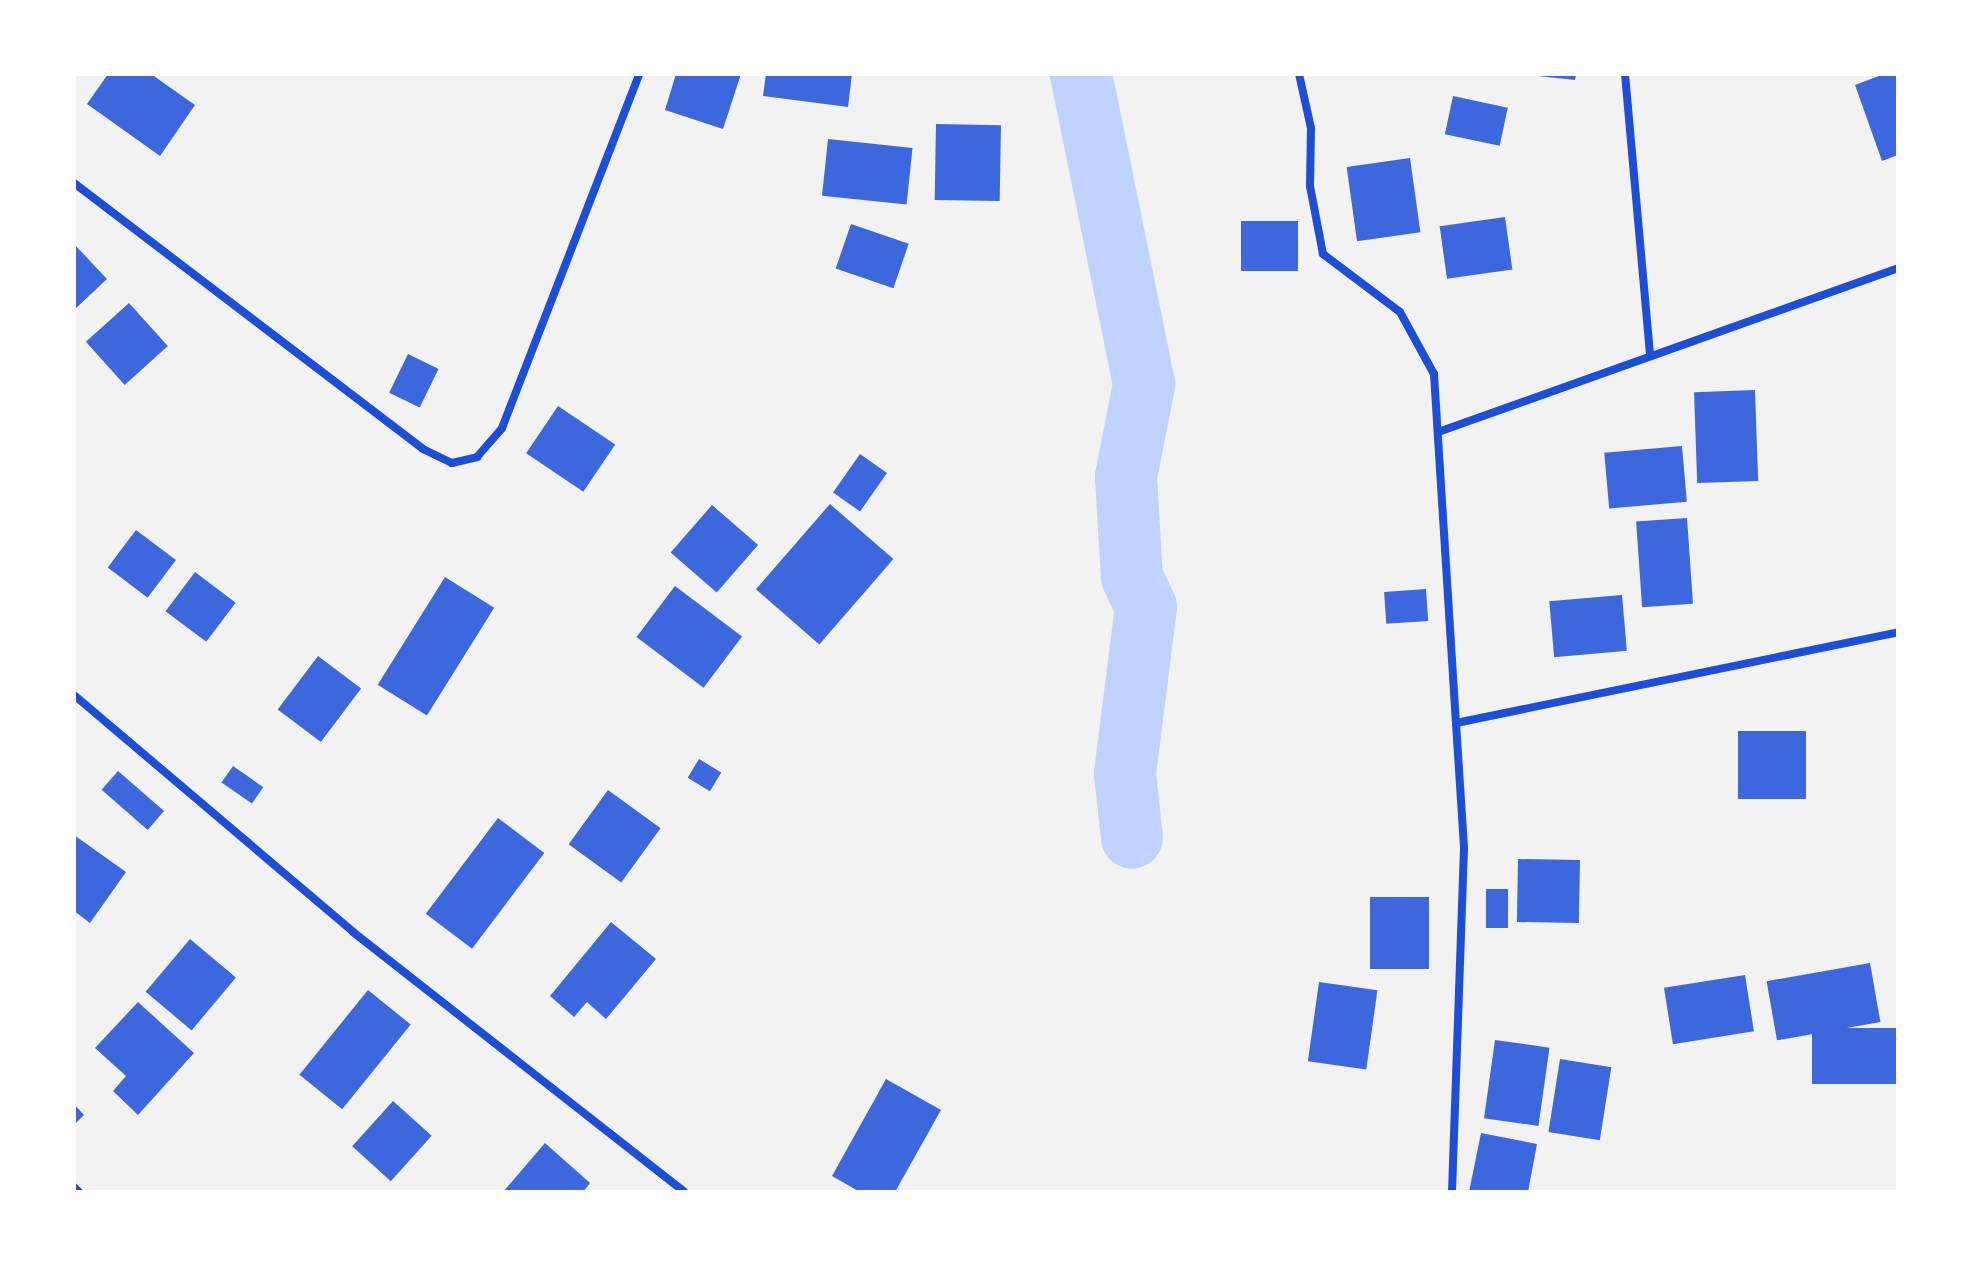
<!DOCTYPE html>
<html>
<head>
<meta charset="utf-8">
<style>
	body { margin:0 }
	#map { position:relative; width:1972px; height:1266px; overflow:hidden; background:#f2f2f2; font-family:Jost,sans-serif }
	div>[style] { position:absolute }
	.river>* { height:62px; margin:-31px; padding:0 31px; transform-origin:31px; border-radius:31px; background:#bfd3fe }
	.building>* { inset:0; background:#3d67dc; transform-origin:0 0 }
	.minor>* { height:8px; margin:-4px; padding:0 4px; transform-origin:4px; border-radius:4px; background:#1d4ed8 }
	span { translate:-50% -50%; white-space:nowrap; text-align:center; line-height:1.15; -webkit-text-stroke:6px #fff; paint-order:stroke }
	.frame { position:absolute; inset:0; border:76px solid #fff; pointer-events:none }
</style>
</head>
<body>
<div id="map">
	<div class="river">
		<div style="left:1081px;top:74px;width:317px;rotate:78.5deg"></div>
		<div style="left:1144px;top:385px;width:94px;rotate:101.1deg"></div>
		<div style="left:1126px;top:477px;width:100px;rotate:86.6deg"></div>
		<div style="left:1132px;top:577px;width:33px;rotate:65deg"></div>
		<div style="left:1146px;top:607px;width:168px;rotate:97.2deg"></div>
		<div style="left:1125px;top:774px;width:64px;rotate:83.8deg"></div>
	</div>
	<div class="building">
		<div style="clip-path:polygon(108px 74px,151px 74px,195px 105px,160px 156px,87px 104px)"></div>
		<div style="clip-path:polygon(676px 74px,741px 74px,723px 129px,665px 110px)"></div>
		<div style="clip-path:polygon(766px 74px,852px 74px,848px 107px,763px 96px)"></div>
		<div style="clip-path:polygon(1520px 74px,1576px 74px,1575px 80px)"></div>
		<div style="clip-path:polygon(1884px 74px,1898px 74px,1898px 155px,1882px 161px,1855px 85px)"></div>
		<div style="left:1453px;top:96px;width:56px;height:39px;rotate:12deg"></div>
		<div style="left:936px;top:124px;width:65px;height:76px;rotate:1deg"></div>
		<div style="left:828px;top:139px;width:85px;height:57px;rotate:6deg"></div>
		<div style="left:1410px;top:158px;width:75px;height:64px;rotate:82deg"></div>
		<div style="left:1505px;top:217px;width:53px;height:66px;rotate:82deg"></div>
		<div style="left:1241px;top:221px;width:57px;height:50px"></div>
		<div style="left:851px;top:224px;width:61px;height:47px;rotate:19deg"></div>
		<div style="clip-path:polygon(74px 244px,107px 279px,74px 310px)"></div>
		<div style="left:129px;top:303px;width:58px;height:58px;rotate:48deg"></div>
		<div style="left:408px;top:354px;width:34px;height:43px;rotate:26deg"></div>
		<div style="left:1755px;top:390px;width:91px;height:61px;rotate:88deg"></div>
		<div style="left:558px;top:406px;width:69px;height:57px;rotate:34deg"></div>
		<div style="left:1682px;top:446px;width:56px;height:78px;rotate:85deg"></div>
		<div style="left:860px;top:454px;width:33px;height:47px;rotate:35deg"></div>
		<div style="left:830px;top:504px;width:84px;height:113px;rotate:41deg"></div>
		<div style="left:712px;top:505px;width:61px;height:63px;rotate:41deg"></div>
		<div style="left:1687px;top:518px;width:86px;height:51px;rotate:86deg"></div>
		<div style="left:136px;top:530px;width:50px;height:47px;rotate:37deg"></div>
		<div style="left:195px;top:572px;width:51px;height:49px;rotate:37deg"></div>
		<div style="left:445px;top:577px;width:58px;height:127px;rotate:32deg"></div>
		<div style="left:675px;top:586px;width:84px;height:64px;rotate:37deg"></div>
		<div style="left:1426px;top:589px;width:32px;height:42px;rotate:86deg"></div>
		<div style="left:1622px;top:595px;width:56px;height:73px;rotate:85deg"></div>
		<div style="left:318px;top:656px;width:54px;height:67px;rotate:37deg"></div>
		<div style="left:1738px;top:731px;width:68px;height:68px"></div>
		<div style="left:699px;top:759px;width:26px;height:22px;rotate:31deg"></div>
		<div style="left:233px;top:766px;width:37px;height:20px;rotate:35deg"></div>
		<div style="left:118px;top:771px;width:61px;height:25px;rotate:41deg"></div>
		<div style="left:608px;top:790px;width:65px;height:67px;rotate:36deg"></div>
		<div style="left:498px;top:818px;width:58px;height:120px;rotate:37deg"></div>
		<div style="clip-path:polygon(74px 835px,126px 872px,90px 923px,74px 911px)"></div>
		<div style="left:1518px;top:859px;width:62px;height:63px;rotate:1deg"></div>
		<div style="left:1486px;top:889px;width:22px;height:39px"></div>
		<div style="left:1370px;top:897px;width:59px;height:72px"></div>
		<div style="clip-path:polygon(611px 922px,656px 959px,606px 1019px,587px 1002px,574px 1017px,550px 996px)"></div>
		<div style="left:190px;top:939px;width:60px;height:69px;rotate:40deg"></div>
		<div style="left:1870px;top:963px;width:60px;height:105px;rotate:80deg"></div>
		<div style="left:1745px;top:975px;width:57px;height:82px;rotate:81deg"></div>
		<div style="left:1319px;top:982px;width:59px;height:80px;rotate:8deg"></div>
		<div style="left:368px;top:990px;width:55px;height:109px;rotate:39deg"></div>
		<div style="clip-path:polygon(138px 1002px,194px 1053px,138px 1115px,113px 1091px,126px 1076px,95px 1048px)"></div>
		<div style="left:1898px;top:1028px;width:56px;height:86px;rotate:90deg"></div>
		<div style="left:1495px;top:1040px;width:55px;height:79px;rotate:8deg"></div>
		<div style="left:1560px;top:1059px;width:52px;height:74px;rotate:9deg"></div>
		<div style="clip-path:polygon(886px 1079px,941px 1110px,895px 1192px,860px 1192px,832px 1176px)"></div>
		<div style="left:393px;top:1101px;width:52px;height:61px;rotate:42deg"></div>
		<div style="clip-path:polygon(74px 1104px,84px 1115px,74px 1125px)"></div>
		<div style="clip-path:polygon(1481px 1133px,1537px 1144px,1528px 1192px,1469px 1192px)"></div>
		<div style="clip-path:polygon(545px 1143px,590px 1183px,583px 1192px,503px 1192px)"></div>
	</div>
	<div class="minor">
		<div style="left:1299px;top:74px;width:55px;rotate:77.5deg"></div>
		<div style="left:1311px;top:128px;width:58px;rotate:91deg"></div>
		<div style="left:1310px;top:186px;width:69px;rotate:79.2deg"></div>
		<div style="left:1323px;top:254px;width:96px;rotate:37deg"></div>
		<div style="left:1400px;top:312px;width:71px;rotate:61.3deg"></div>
		<div style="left:1434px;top:374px;width:350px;rotate:86.4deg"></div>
		<div style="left:1625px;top:74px;width:282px;rotate:84.9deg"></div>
		<div style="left:74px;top:183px;width:439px;rotate:37.3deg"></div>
		<div style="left:423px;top:449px;width:32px;rotate:26deg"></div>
		<div style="left:452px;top:463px;width:26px;rotate:-13deg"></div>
		<div style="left:477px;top:457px;width:38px;rotate:-49deg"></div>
		<div style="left:502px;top:428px;width:380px;rotate:-68.8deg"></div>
		<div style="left:1441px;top:431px;width:485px;rotate:-19.6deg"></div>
		<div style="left:74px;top:695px;width:366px;rotate:40.3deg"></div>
		<div style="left:353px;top:932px;width:421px;rotate:38.1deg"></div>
		<div style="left:74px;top:1187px;width:7px;rotate:45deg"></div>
		<div style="left:1452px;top:1192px;width:345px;rotate:-88deg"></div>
		<div style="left:1464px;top:847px;width:124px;rotate:-93.7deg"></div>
		<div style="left:1456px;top:723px;width:451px;rotate:-11.6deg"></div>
	</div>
	<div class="frame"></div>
</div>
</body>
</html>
